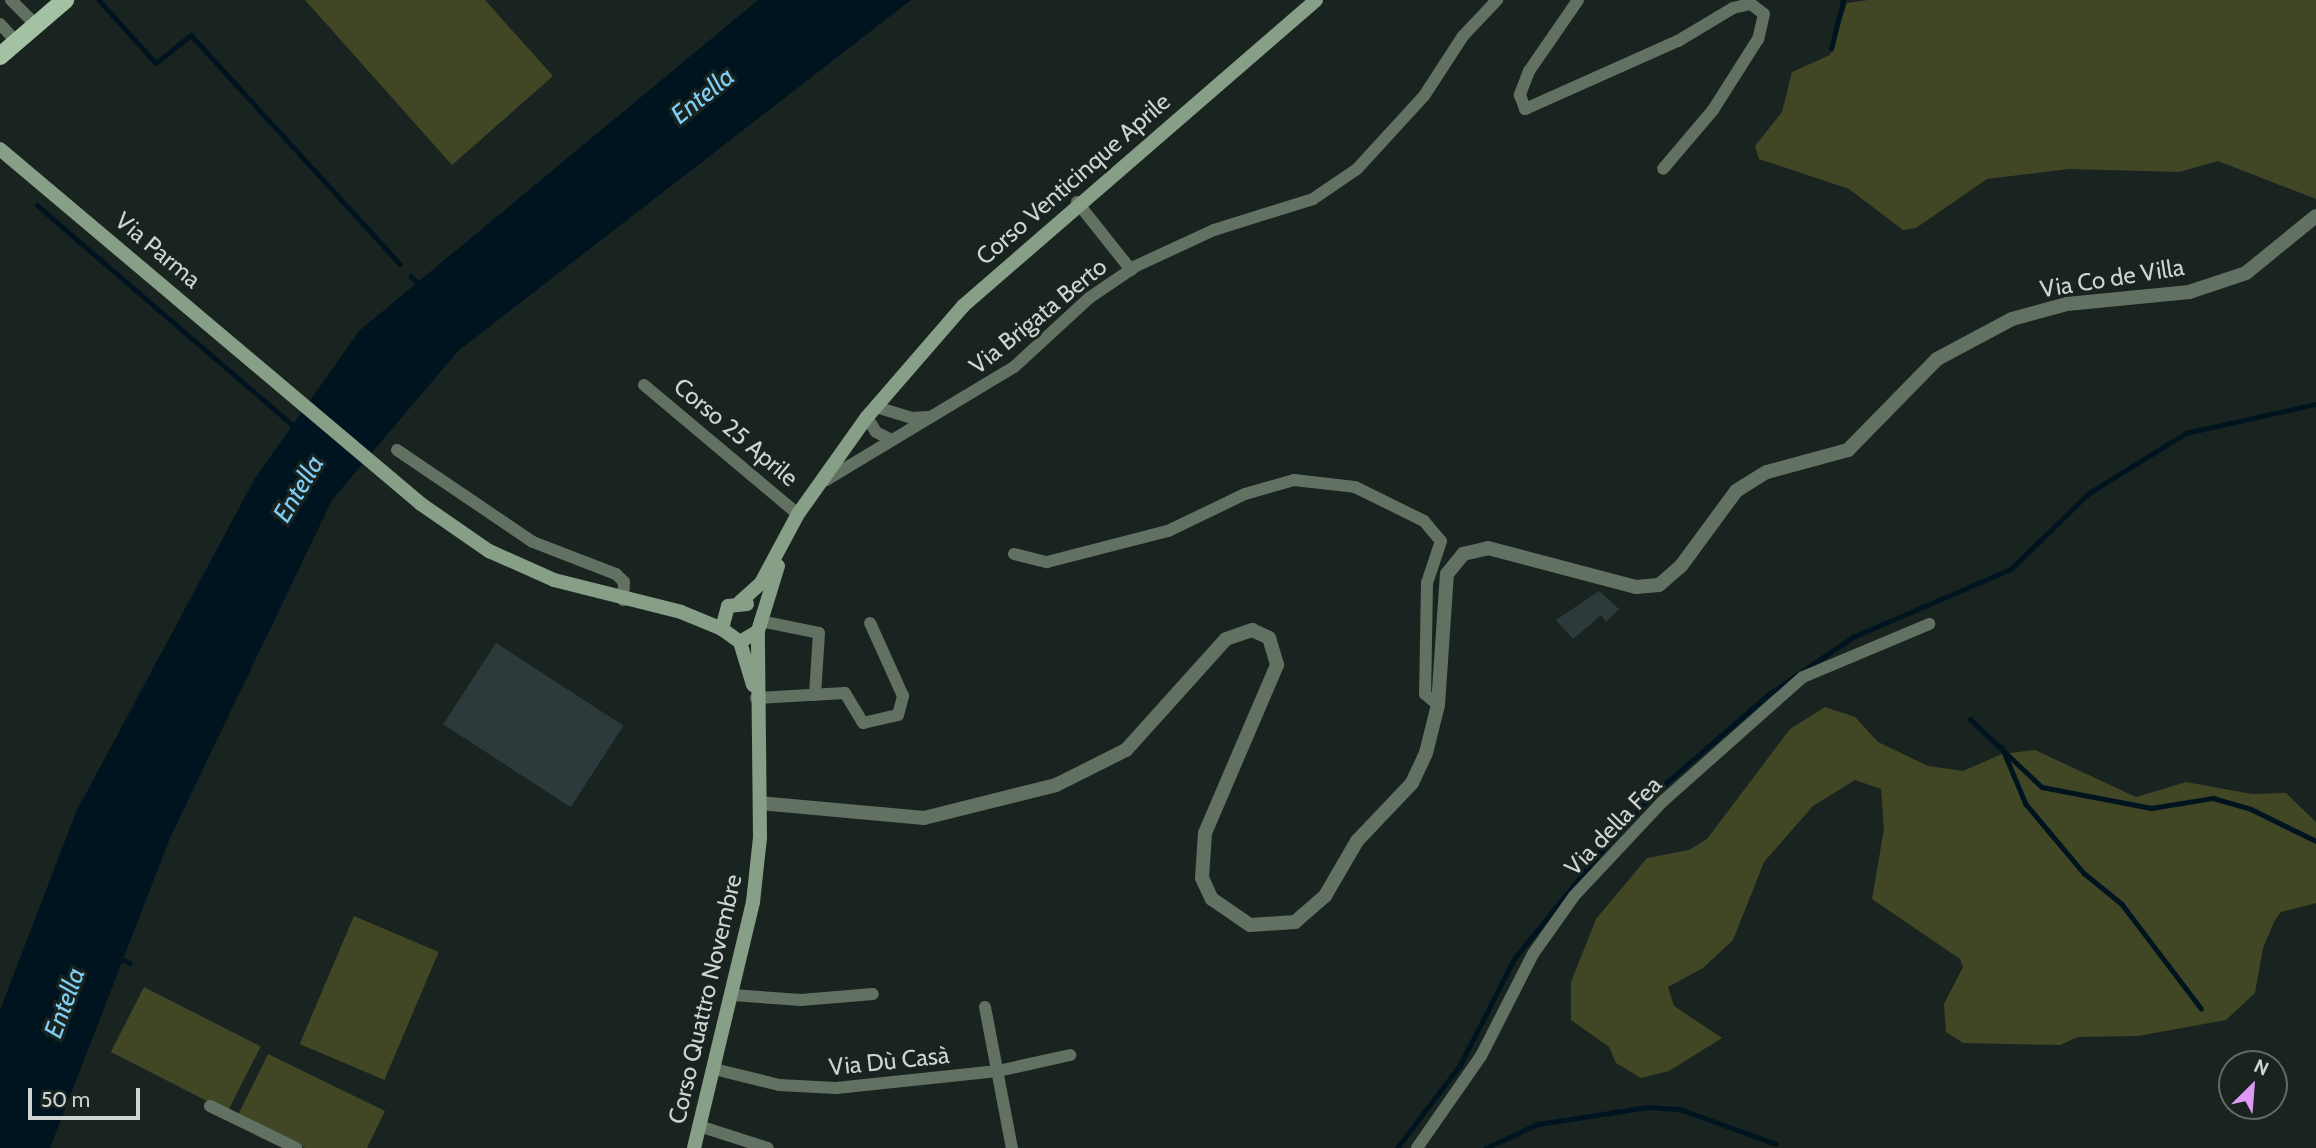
<!DOCTYPE html>
<html>
<head>
<meta charset="utf-8">
<style>
	body { margin:0 }
	#map { position:relative; width:2316px; height:1148px; overflow:hidden; background:#192420; font-family:Cabin,sans-serif }
	div>[style] { position:absolute }
	.green>* { inset:0; background:#414625; transform-origin:0 0 }
	.water>* { inset:0; background:#001420 }
	.stream>* { height:4.5px; margin:-2.25px; padding:0 2.25px; transform-origin:2.25px; border-radius:2.25px; background:#001420 }
	.building>* { inset:0; background:#2d3a3b; transform-origin:0 0 }
	.minor>* { height:12px; margin:-6px; padding:0 6px; transform-origin:6px; border-radius:6px; background:#627162 }
	.tertiary>* { height:14px; margin:-7px; padding:0 7px; transform-origin:7px; border-radius:7px; background:#627162 }
	.secondary>* { height:14px; margin:-7px; padding:0 7px; transform-origin:7px; border-radius:7px; background:#879e87 }
	.primary>* { height:18px; margin:-9px; padding:0 9px; transform-origin:9px; border-radius:9px; background:#a3c2a3 }
	span { translate:-50% -50%; white-space:nowrap; text-align:center; line-height:1.15; -webkit-text-stroke:6px #192420; paint-order:stroke }
	.street-label { font-size:24px; color:#cdd4d1 }
	.water-label { font-size:26px; color:#80cef5; font-style:italic }
	.north { position:absolute; left:2218px; top:1050px; width:70px; height:70px; box-sizing:border-box; background:#192420; border:2px solid #616a67; border-radius:50%; rotate:25deg; font-size:19px; font-weight:700; line-height:28px; text-align:center; color:#cdd4d1 }
	.north::after { content:''; display:block; margin:auto; width:24px; height:32px; background:#dd99f3; clip-path:polygon(50% 0,100% 100%,50% 72%,0 100%) }
	.scale { position:absolute; left:28px; top:1088px; width:112px; height:32px; box-sizing:border-box; border:4px solid #cdd4d1; border-top:0; padding-left:9px; font-size:21px; line-height:24px; white-space:nowrap; color:#cdd4d1; -webkit-text-stroke:5px #192420; paint-order:stroke }
</style>
</head>
<body>
<div id="map">
	<div class="green">
		<div style="clip-path:polygon(305px 0,485px 0,553px 76px,452px 165px)"></div>
		<div style="clip-path:polygon(1868px 0,2316px 0,2316px 199px,2218px 161px,2179px 172px,2069px 169px,1987px 179px,1916px 228px,1903px 230px,1849px 189px,1759px 159px,1755px 146px,1782px 112px,1792px 72px,1830px 55px,1847px 3px)"></div>
		<div style="clip-path:polygon(1825px 707px,1855px 717px,1878px 742px,1928px 766px,1963px 771px,2002px 754px,2035px 750px,2136px 797px,2186px 782px,2252px 794px,2286px 793px,2316px 822px,2316px 903px,2281px 912px,2275px 920px,2263px 948px,2255px 993px,2226px 1020px,2138px 1036px,2078px 1037px,2060px 1045px,1963px 1043px,1946px 1032px,1944px 1004px,1963px 967px,1960px 959px,1872px 899px,1884px 829px,1881px 789px,1855px 780px,1813px 806px,1764px 862px,1733px 940px,1703px 968px,1668px 987px,1674px 1006px,1722px 1038px,1669px 1071px,1641px 1078px,1616px 1063px,1609px 1047px,1571px 1020px,1571px 982px,1596px 919px,1647px 858px,1689px 850px,1707px 839px,1790px 729px)"></div>
		<div style="left:354px;top:916px;width:92px;height:139px;rotate:23deg"></div>
		<div style="left:144px;top:987px;width:131px;height:73px;rotate:27deg"></div>
		<div style="clip-path:polygon(268px 1054px,385px 1111px,367px 1148px,305px 1148px,238px 1115px)"></div>
	</div>
	<div class="water">
		<div style="clip-path:polygon(758px 0,911px 0,458px 351px,332px 500px,170px 838px,50px 1148px,0 1148px,0 1010px,76px 812px,255px 478px,360px 330px)"></div>
	</div>
	<div class="stream">
		<div style="left:99px;top:0;width:85px;rotate:47.9deg"></div>
		<div style="left:156px;top:63px;width:45px;rotate:-38.7deg"></div>
		<div style="left:191px;top:35px;width:310px;rotate:47.6deg"></div>
		<div style="left:1831px;top:49px;width:50px;rotate:-76.2deg"></div>
		<div style="left:37px;top:205px;width:342px;rotate:40.7deg"></div>
		<div style="left:411px;top:276px;width:13px;rotate:45deg"></div>
		<div style="left:1970px;top:719px;width:99px;rotate:43.4deg"></div>
		<div style="left:2042px;top:787px;width:111px;rotate:10.9deg"></div>
		<div style="left:2151px;top:808px;width:63px;rotate:-9.2deg"></div>
		<div style="left:2213px;top:798px;width:40px;rotate:16deg"></div>
		<div style="left:2251px;top:809px;width:72px;rotate:26.2deg"></div>
		<div style="left:2002px;top:747px;width:62px;rotate:67.2deg"></div>
		<div style="left:2026px;top:804px;width:90px;rotate:50deg"></div>
		<div style="left:2084px;top:873px;width:49px;rotate:39.2deg"></div>
		<div style="left:2122px;top:904px;width:131px;rotate:52.8deg"></div>
		<div style="left:118px;top:957px;width:13px;rotate:27deg"></div>
		<div style="left:1397px;top:1148px;width:104px;rotate:-52.8deg"></div>
		<div style="left:1460px;top:1065px;width:119px;rotate:-63deg"></div>
		<div style="left:1514px;top:959px;width:141px;rotate:-51deg"></div>
		<div style="left:1603px;top:849px;width:70px;rotate:-47.9deg"></div>
		<div style="left:1650px;top:797px;width:157px;rotate:-40.9deg"></div>
		<div style="left:1769px;top:694px;width:102px;rotate:-34.2deg"></div>
		<div style="left:1853px;top:637px;width:172px;rotate:-23.3deg"></div>
		<div style="left:2011px;top:569px;width:109px;rotate:-44.3deg"></div>
		<div style="left:2089px;top:493px;width:114px;rotate:-31.7deg"></div>
		<div style="left:2186px;top:433px;width:133px;rotate:-12.6deg"></div>
		<div style="left:1486px;top:1148px;width:57px;rotate:-24.8deg"></div>
		<div style="left:1538px;top:1124px;width:111px;rotate:-8.8deg"></div>
		<div style="left:1648px;top:1107px;width:32px;rotate:4deg"></div>
		<div style="left:1680px;top:1109px;width:102px;rotate:20deg"></div>
	</div>
	<div class="building">
		<div style="clip-path:polygon(1599px 591px,1619px 609px,1606px 622px,1601px 615px,1573px 639px,1556px 620px)"></div>
		<div style="left:496px;top:643px;width:152px;height:97px;rotate:33deg"></div>
	</div>
	<div class="minor">
		<div style="left:11px;top:0;width:35px;rotate:45deg"></div>
		<div style="left:1578px;top:0;width:86px;rotate:124.6deg"></div>
		<div style="left:1529px;top:71px;width:26px;rotate:111deg"></div>
		<div style="left:1520px;top:95px;width:15px;rotate:70deg"></div>
		<div style="left:1525px;top:109px;width:167px;rotate:-24deg"></div>
		<div style="left:1678px;top:41px;width:64px;rotate:-31deg"></div>
		<div style="left:1733px;top:8px;width:18px;rotate:-13deg"></div>
		<div style="left:1751px;top:4px;width:16px;rotate:38deg"></div>
		<div style="left:1764px;top:14px;width:26px;rotate:103deg"></div>
		<div style="left:1758px;top:39px;width:84px;rotate:122.4deg"></div>
		<div style="left:1713px;top:110px;width:77px;rotate:130.3deg"></div>
		<div style="left:0;top:24px;width:23px;rotate:47deg"></div>
		<div style="left:1077px;top:202px;width:87px;rotate:51.5deg"></div>
		<div style="left:644px;top:385px;width:201px;rotate:40deg"></div>
		<div style="left:876px;top:407px;width:37px;rotate:17deg"></div>
		<div style="left:911px;top:418px;width:17px;rotate:-3deg"></div>
		<div style="left:867px;top:417px;width:17px;rotate:59deg"></div>
		<div style="left:876px;top:432px;width:16px;rotate:27deg"></div>
		<div style="left:397px;top:450px;width:164px;rotate:34.1deg"></div>
		<div style="left:533px;top:542px;width:89px;rotate:21.1deg"></div>
		<div style="left:616px;top:574px;width:11px;rotate:45deg"></div>
		<div style="left:624px;top:582px;width:18px;rotate:93deg"></div>
		<div style="left:826px;top:480px;width:219px;rotate:-31deg"></div>
		<div style="left:1014px;top:367px;width:102px;rotate:-42.6deg"></div>
		<div style="left:1089px;top:298px;width:57px;rotate:-34.2deg"></div>
		<div style="left:1136px;top:266px;width:86px;rotate:-24.8deg"></div>
		<div style="left:1214px;top:230px;width:104px;rotate:-17.4deg"></div>
		<div style="left:1313px;top:199px;width:53px;rotate:-34.3deg"></div>
		<div style="left:1357px;top:169px;width:99px;rotate:-47.5deg"></div>
		<div style="left:1424px;top:96px;width:72px;rotate:-57deg"></div>
		<div style="left:1463px;top:36px;width:50px;rotate:-46.6deg"></div>
		<div style="left:1014px;top:554px;width:34px;rotate:14deg"></div>
		<div style="left:1047px;top:562px;width:125px;rotate:-14.4deg"></div>
		<div style="left:1168px;top:531px;width:85px;rotate:-25.7deg"></div>
		<div style="left:1245px;top:494px;width:51px;rotate:-15.9deg"></div>
		<div style="left:1294px;top:480px;width:61px;rotate:6.5deg"></div>
		<div style="left:1355px;top:487px;width:77px;rotate:26.2deg"></div>
		<div style="left:1424px;top:521px;width:26px;rotate:50deg"></div>
		<div style="left:1441px;top:541px;width:44px;rotate:108.4deg"></div>
		<div style="left:1427px;top:583px;width:111px;rotate:91deg"></div>
		<div style="left:1425px;top:694px;width:17px;rotate:40deg"></div>
		<div style="left:760px;top:621px;width:60px;rotate:11.5deg"></div>
		<div style="left:819px;top:633px;width:62px;rotate:93.7deg"></div>
		<div style="left:756px;top:698px;width:89px;rotate:-3.2deg"></div>
		<div style="left:845px;top:693px;width:35px;rotate:59deg"></div>
		<div style="left:863px;top:723px;width:36px;rotate:-13deg"></div>
		<div style="left:898px;top:715px;width:20px;rotate:-75deg"></div>
		<div style="left:903px;top:696px;width:80px;rotate:-114.3deg"></div>
		<div style="left:732px;top:995px;width:69px;rotate:4.1deg"></div>
		<div style="left:801px;top:1000px;width:72px;rotate:-4.8deg"></div>
		<div style="left:985px;top:1007px;width:144px;rotate:79.2deg"></div>
		<div style="left:714px;top:1069px;width:67px;rotate:13.8deg"></div>
		<div style="left:779px;top:1085px;width:57px;rotate:3deg"></div>
		<div style="left:836px;top:1088px;width:163px;rotate:-6deg"></div>
		<div style="left:998px;top:1071px;width:74px;rotate:-12.5deg"></div>
		<div style="left:210px;top:1106px;width:96px;rotate:26deg"></div>
		<div style="left:699px;top:1126px;width:72px;rotate:17.7deg"></div>
		<div style="left:1417px;top:1148px;width:112px;rotate:-55.2deg"></div>
		<div style="left:1481px;top:1056px;width:114px;rotate:-63deg"></div>
		<div style="left:1533px;top:954px;width:71px;rotate:-54.7deg"></div>
		<div style="left:1574px;top:896px;width:129px;rotate:-46.9deg"></div>
		<div style="left:1662px;top:802px;width:188px;rotate:-41.6deg"></div>
		<div style="left:1803px;top:677px;width:137px;rotate:-22.8deg"></div>
	</div>
	<div class="tertiary">
		<div style="left:760px;top:803px;width:165px;rotate:5.2deg"></div>
		<div style="left:924px;top:818px;width:136px;rotate:-14deg"></div>
		<div style="left:1056px;top:785px;width:78px;rotate:-26.6deg"></div>
		<div style="left:1126px;top:750px;width:149px;rotate:-48deg"></div>
		<div style="left:1226px;top:639px;width:28px;rotate:-19deg"></div>
		<div style="left:1252px;top:630px;width:19px;rotate:25deg"></div>
		<div style="left:1269px;top:638px;width:28px;rotate:73deg"></div>
		<div style="left:1277px;top:665px;width:183px;rotate:113.2deg"></div>
		<div style="left:1205px;top:833px;width:45px;rotate:93.8deg"></div>
		<div style="left:1202px;top:878px;width:23px;rotate:65deg"></div>
		<div style="left:1212px;top:899px;width:46px;rotate:34.4deg"></div>
		<div style="left:1250px;top:925px;width:45px;rotate:-3.8deg"></div>
		<div style="left:1295px;top:922px;width:40px;rotate:-41deg"></div>
		<div style="left:1325px;top:896px;width:64px;rotate:-59.8deg"></div>
		<div style="left:1357px;top:841px;width:80px;rotate:-46.5deg"></div>
		<div style="left:1412px;top:783px;width:33px;rotate:-65deg"></div>
		<div style="left:1426px;top:753px;width:49px;rotate:-76deg"></div>
		<div style="left:1438px;top:705px;width:131px;rotate:-86.1deg"></div>
		<div style="left:1447px;top:574px;width:26px;rotate:-51deg"></div>
		<div style="left:1463px;top:554px;width:26px;rotate:-13deg"></div>
		<div style="left:1488px;top:548px;width:153px;rotate:14.8deg"></div>
		<div style="left:1636px;top:587px;width:23px;rotate:-5deg"></div>
		<div style="left:1659px;top:585px;width:29px;rotate:-41deg"></div>
		<div style="left:1681px;top:566px;width:93px;rotate:-53.7deg"></div>
		<div style="left:1736px;top:491px;width:36px;rotate:-32deg"></div>
		<div style="left:1767px;top:472px;width:84px;rotate:-15.2deg"></div>
		<div style="left:1848px;top:450px;width:127px;rotate:-45.6deg"></div>
		<div style="left:1937px;top:359px;width:85px;rotate:-28.1deg"></div>
		<div style="left:2012px;top:319px;width:57px;rotate:-15.3deg"></div>
		<div style="left:2067px;top:304px;width:123px;rotate:-5.6deg"></div>
		<div style="left:2189px;top:292px;width:60px;rotate:-18.4deg"></div>
		<div style="left:2246px;top:273px;width:90px;rotate:-39.2deg"></div>
	</div>
	<div class="secondary">
		<div style="left:0;top:149px;width:551px;rotate:40.14deg"></div>
		<div style="left:421px;top:504px;width:83px;rotate:34.7deg"></div>
		<div style="left:489px;top:551px;width:71px;rotate:24deg"></div>
		<div style="left:554px;top:580px;width:131px;rotate:14.1deg"></div>
		<div style="left:681px;top:612px;width:44px;rotate:22.5deg"></div>
		<div style="left:740px;top:602px;width:28px;rotate:-42deg"></div>
		<div style="left:761px;top:583px;width:78px;rotate:-61.8deg"></div>
		<div style="left:798px;top:514px;width:119px;rotate:-54.6deg"></div>
		<div style="left:867px;top:417px;width:147px;rotate:-49.1deg"></div>
		<div style="left:963px;top:306px;width:467px;rotate:-40.9deg"></div>
		<div style="left:747px;top:604px;width:19px;rotate:174deg"></div>
		<div style="left:728px;top:606px;width:24px;rotate:105deg"></div>
		<div style="left:722px;top:629px;width:22px;rotate:36deg"></div>
		<div style="left:740px;top:642px;width:21px;rotate:-31deg"></div>
		<div style="left:740px;top:642px;width:45px;rotate:73.2deg"></div>
		<div style="left:694px;top:1148px;width:253px;rotate:-76.5deg"></div>
		<div style="left:753px;top:902px;width:64px;rotate:-83.8deg"></div>
		<div style="left:760px;top:838px;width:207px;rotate:-90.6deg"></div>
		<div style="left:758px;top:631px;width:68px;rotate:-72.9deg"></div>
	</div>
	<div class="primary">
		<div style="left:0;top:56px;width:86px;rotate:-40.7deg"></div>
	</div>
	<div class="street-label">
		<span style="left:1073px;top:179px;rotate:-41deg">Corso Venticinque Aprile</span>
		<span style="left:158px;top:250px;rotate:40deg">Via Parma</span>
		<span style="left:2112px;top:278px;rotate:-9deg">Via Co de Villa</span>
		<span style="left:1038px;top:316px;rotate:-39deg">Via Brigata Berto</span>
		<span style="left:736px;top:432px;rotate:40deg">Corso 25 Aprile</span>
		<span style="left:1613px;top:826px;rotate:-46deg">Via della Fea</span>
		<span style="left:705px;top:999px;rotate:-77deg">Corso Quattro Novembre</span>
		<span style="left:889px;top:1061px;rotate:-6deg">Via Dù Casà</span>
	</div>
	<div class="water-label">
		<span style="left:703px;top:96px;rotate:-39deg">Entella</span>
		<span style="left:299px;top:489px;rotate:-59deg">Entella</span>
		<span style="left:65px;top:1003px;rotate:-70deg">Entella</span>
	</div>
	<div class="north">N</div>
	<div class="scale">50 m</div>
</div>
</body>
</html>
